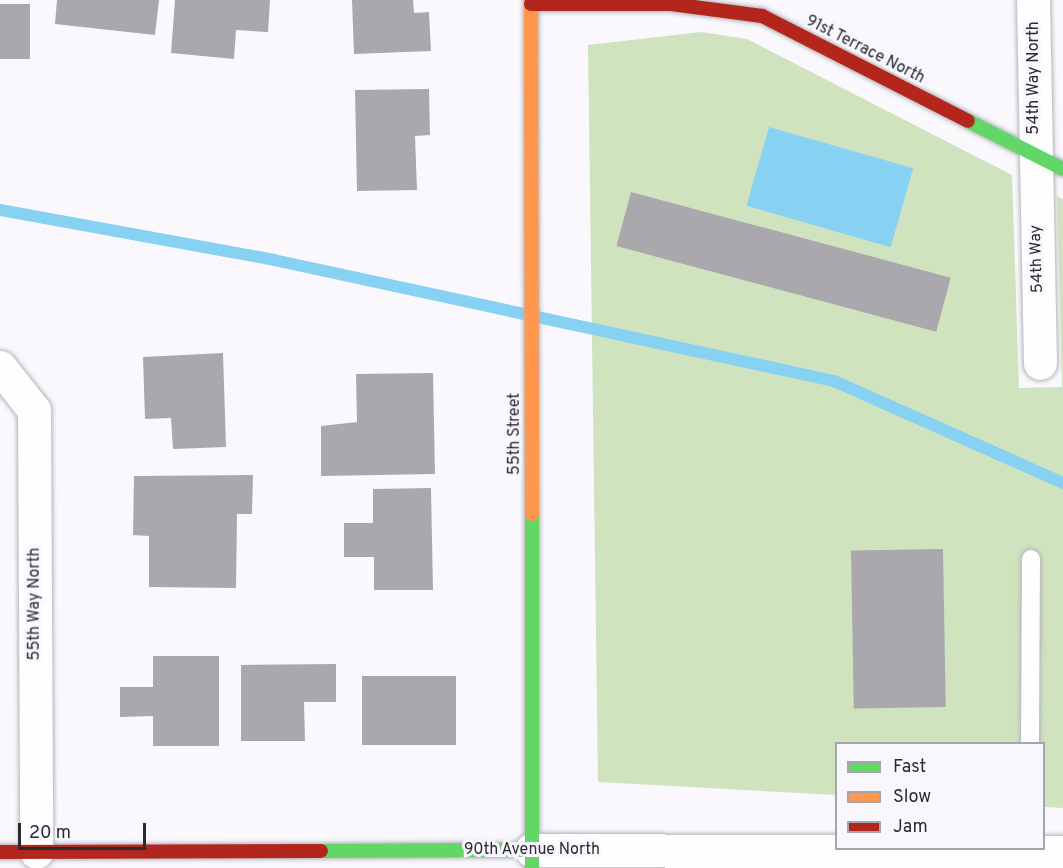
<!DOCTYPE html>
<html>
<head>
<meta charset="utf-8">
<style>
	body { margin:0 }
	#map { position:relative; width:1063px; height:868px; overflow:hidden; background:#faf8fd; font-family:Overpass,sans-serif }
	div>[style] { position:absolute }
	.green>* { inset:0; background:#d0e3bf }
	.water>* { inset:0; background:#87d1f2; transform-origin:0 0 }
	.stream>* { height:12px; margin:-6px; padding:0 6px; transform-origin:6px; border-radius:6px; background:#87d1f2 }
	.building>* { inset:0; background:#aaa8ad; transform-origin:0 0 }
	.roads { filter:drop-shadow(0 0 2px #b5b4b8) drop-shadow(0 0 2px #b5b4b8) }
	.lane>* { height:18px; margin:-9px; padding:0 9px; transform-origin:9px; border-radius:9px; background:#fefeff }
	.street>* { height:33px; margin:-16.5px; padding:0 16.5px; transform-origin:16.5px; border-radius:16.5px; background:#fefeff }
	.fast>* { height:14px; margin:-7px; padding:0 7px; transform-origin:7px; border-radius:7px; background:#63d668 }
	.slow>* { height:14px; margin:-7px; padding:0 7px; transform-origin:7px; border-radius:7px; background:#ff974d }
	.jam>* { height:14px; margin:-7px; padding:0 7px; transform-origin:7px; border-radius:7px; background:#b3261e }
	span { translate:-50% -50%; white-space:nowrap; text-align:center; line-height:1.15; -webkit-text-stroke:6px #f9f7fe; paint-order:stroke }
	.street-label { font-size:16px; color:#2c2a30 }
	.legend { position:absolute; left:835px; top:742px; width:210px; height:108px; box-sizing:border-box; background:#f9f7fe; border:2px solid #a7a5ac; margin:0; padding:8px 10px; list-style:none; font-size:18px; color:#2c2a30 }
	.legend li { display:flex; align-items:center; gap:12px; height:30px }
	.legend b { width:30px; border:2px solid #a7a5ac }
	.scale { position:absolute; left:18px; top:823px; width:128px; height:27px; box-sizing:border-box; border:3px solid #2c2a30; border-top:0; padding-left:8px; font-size:18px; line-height:21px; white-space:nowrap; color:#2c2a30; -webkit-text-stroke:4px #f9f7fe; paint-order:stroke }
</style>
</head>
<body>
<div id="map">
	<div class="green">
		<div style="clip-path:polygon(701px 32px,747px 39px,1012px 175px,1019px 388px,1062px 387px,1057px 196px,1063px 199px,1063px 808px,1044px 807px,1044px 744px,836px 744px,836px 795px,598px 782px,588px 45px)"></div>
	</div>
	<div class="water">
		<div style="left:769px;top:127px;width:150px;height:82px;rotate:16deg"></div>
	</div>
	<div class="stream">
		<div style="left:0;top:210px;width:279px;rotate:10.3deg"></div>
		<div style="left:274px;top:260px;width:573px;rotate:12.19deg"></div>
		<div style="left:834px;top:381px;width:251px;rotate:24deg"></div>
	</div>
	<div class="building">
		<div style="clip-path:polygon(57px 0,159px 0,155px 35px,55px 24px)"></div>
		<div style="clip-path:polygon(175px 0,270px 0,268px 32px,236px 30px,234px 59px,171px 53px)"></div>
		<div style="clip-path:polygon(352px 0,413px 0,414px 13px,429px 12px,431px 51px,354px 54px)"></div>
		<div style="left:0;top:4px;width:30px;height:55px"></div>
		<div style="clip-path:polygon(429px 89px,430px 135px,415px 136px,417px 190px,357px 191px,355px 90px)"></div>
		<div style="left:631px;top:192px;width:331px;height:56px;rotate:15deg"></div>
		<div style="clip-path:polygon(223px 353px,226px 447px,173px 449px,171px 418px,145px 419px,143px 357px)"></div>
		<div style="clip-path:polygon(433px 373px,435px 474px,321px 476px,321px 426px,357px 422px,356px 374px)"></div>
		<div style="clip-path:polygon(253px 475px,252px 514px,237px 514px,236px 588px,149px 587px,149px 536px,133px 535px,134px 476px)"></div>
		<div style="clip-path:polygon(431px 488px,433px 590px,374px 590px,374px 557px,344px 557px,344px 523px,373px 523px,373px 489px)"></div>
		<div style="left:943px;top:549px;width:158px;height:92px;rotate:89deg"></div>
		<div style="clip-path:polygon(153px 656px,219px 656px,219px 746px,153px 746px,153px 716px,120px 717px,120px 687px,153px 687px)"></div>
		<div style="clip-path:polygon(336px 664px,336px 702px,304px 702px,305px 741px,241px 741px,241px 665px)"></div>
		<div style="left:362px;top:676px;width:94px;height:69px"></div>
	</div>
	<div class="roads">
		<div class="lane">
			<div style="left:1030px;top:744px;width:185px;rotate:-89.7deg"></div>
		</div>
		<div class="street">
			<div style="left:1033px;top:0;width:363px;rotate:88.9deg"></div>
			<div style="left:0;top:367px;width:55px;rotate:51.7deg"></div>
			<div style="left:34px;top:410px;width:442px;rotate:89.7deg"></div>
			<div style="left:531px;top:850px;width:532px;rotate:0.22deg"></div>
		</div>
		<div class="fast">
			<div style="left:968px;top:121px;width:106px;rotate:26.8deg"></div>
			<div style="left:532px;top:514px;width:354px;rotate:90deg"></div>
			<div style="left:321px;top:851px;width:210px;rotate:-0.3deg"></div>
		</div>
		<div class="slow">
			<div style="left:531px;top:0;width:514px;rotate:89.89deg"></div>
		</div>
		<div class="jam">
			<div style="left:531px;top:4px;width:140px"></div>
			<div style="left:671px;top:4px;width:92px;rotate:7.5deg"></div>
			<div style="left:762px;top:16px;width:231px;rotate:27deg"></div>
			<div style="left:0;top:852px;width:321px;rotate:-0.2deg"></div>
		</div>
	</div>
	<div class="street-label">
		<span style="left:865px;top:50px;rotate:27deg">91st Terrace North</span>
		<span style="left:1034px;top:78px;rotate:-90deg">54th Way North</span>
		<span style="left:1037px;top:259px;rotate:-92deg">54th Way</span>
		<span style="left:515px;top:434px;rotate:-90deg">55th Street</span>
		<span style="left:35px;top:604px;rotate:-90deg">55th Way North</span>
		<span style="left:532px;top:850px">90th Avenue North</span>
	</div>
	<ul class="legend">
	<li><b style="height:8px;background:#63d668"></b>Fast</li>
	<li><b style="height:8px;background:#ff974d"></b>Slow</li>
	<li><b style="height:8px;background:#b3261e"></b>Jam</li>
	</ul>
	<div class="scale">20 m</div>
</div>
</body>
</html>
